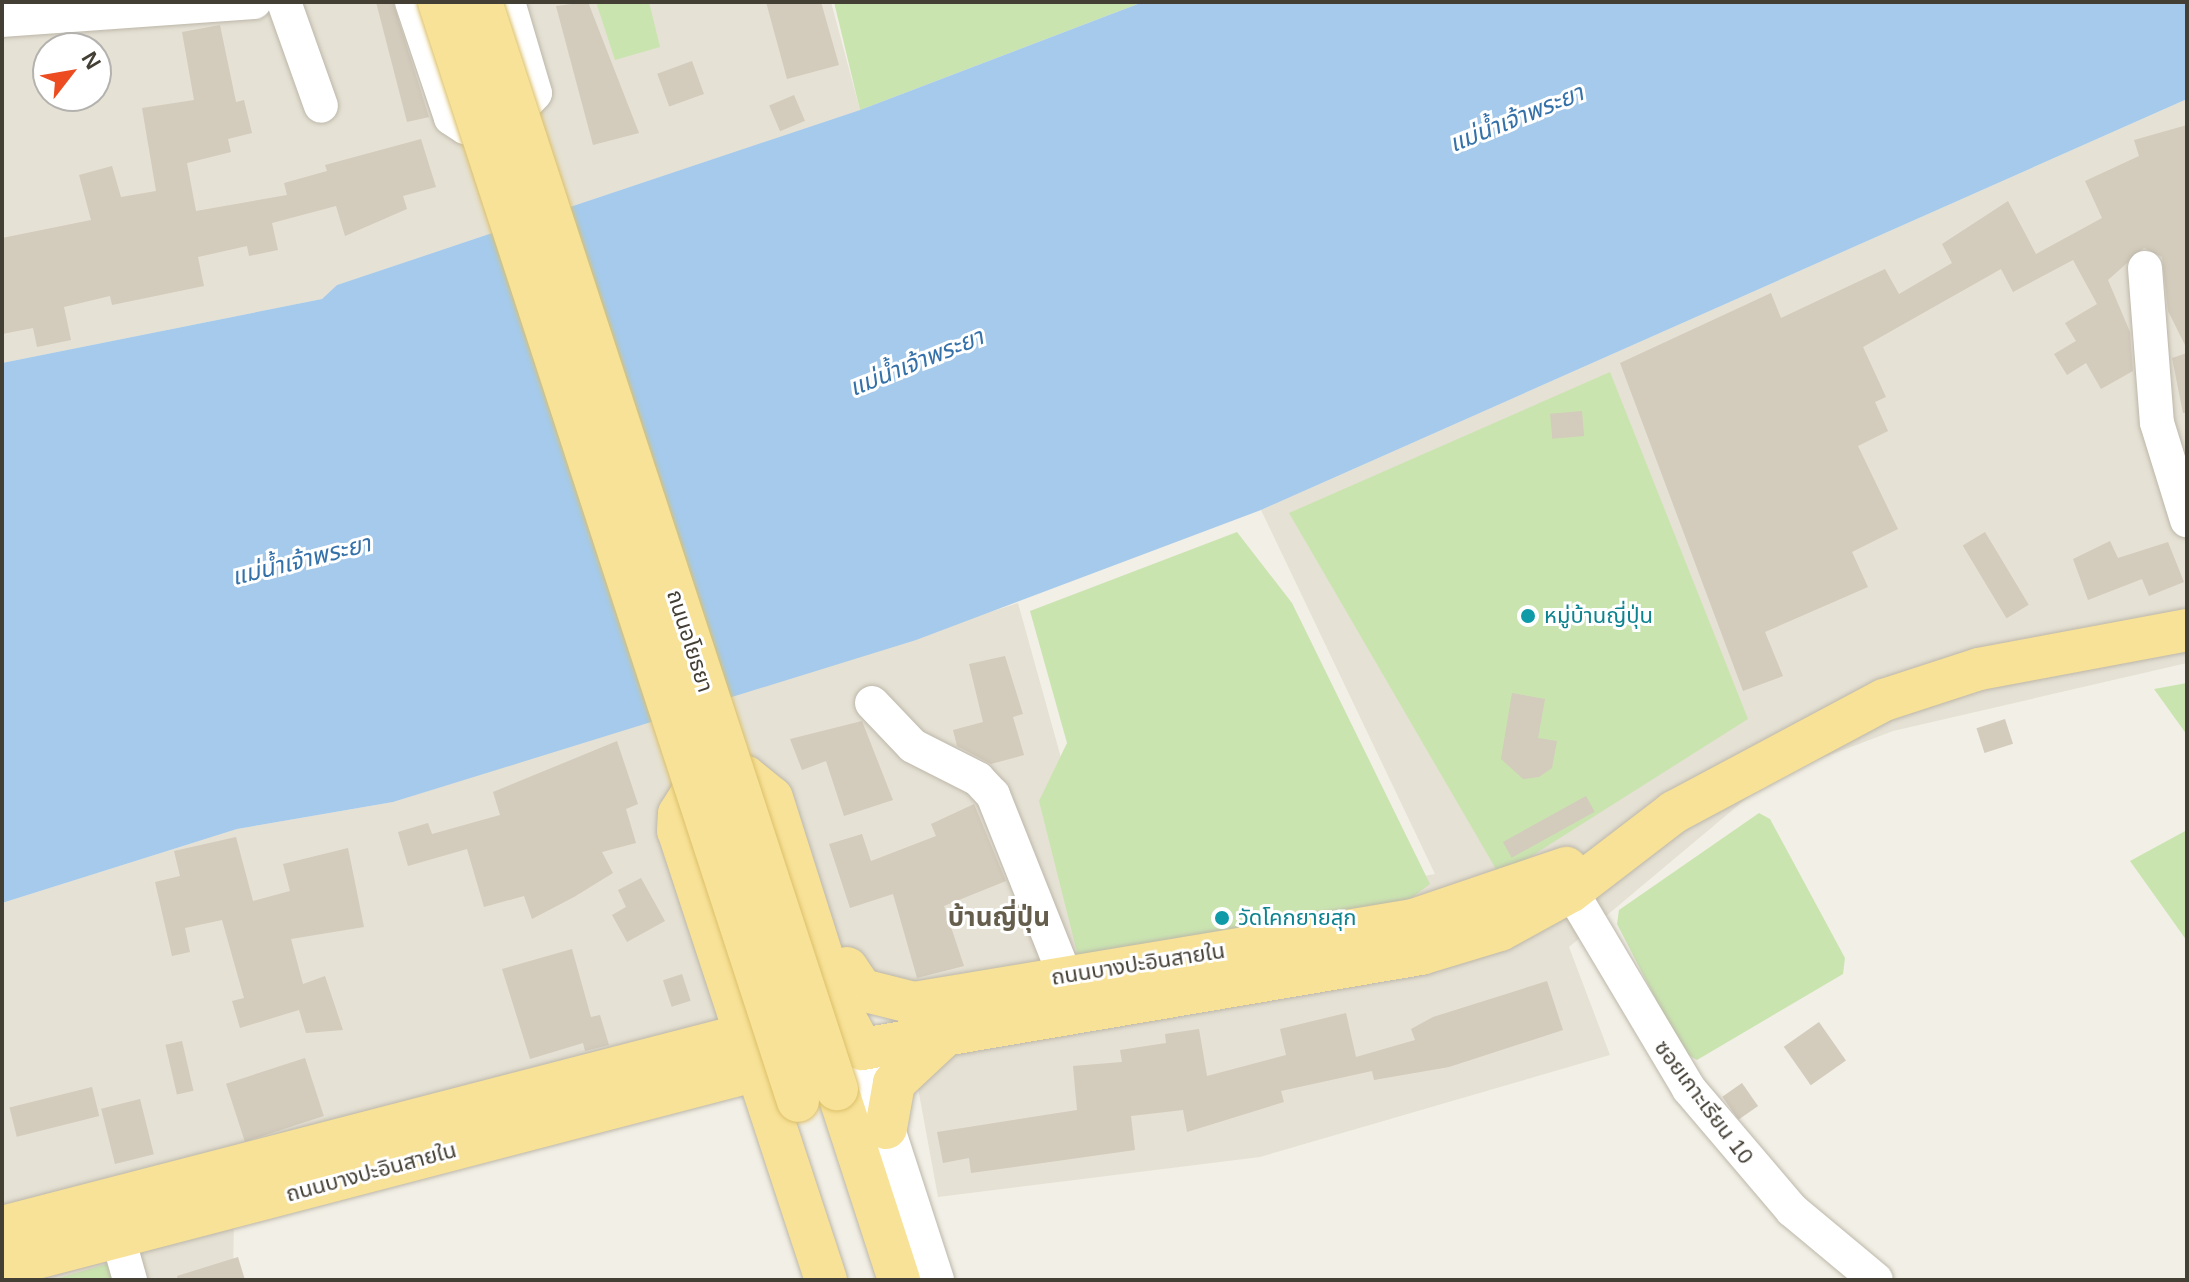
<!DOCTYPE html>
<html>
<head>
<meta charset="utf-8">
<style>
	body { margin:0 }
	#map { position:relative; width:2189px; height:1282px; overflow:hidden; background:#f2efe6; font-family:Helvetica,"Noto Sans Thai",sans-serif }
	div>[style] { position:absolute }
	.residential>* { inset:0; background:#e5e1d4 }
	.green>* { inset:0; background:#cae4b0 }
	.water>* { inset:0; background:#a5caeb }
	.building>* { inset:0; background:#d3cbbc; transform-origin:0 0 }
	.roads { filter:drop-shadow(0 0 2px #bcb7a9) drop-shadow(0 0 2px #bcb7a9) }
	.minor>* { height:34px; margin:-17px; padding:0 17px; transform-origin:17px; border-radius:17px; background:#fff }
	.major>* { height:42px; margin:-21px; padding:0 21px; transform-origin:21px; border-radius:21px; background:#f8e298 }
	.bridges { filter:drop-shadow(0 0 2px #dcc069) drop-shadow(0 0 2px #dcc069) }
	.major-bridge>* { height:42px; margin:-21px; padding:0 21px; transform-origin:21px; border-radius:21px; background:#f8e298 }
	.dots>* { width:22px; height:22px; translate:-50% -50%; box-sizing:border-box; border:4px solid #fff; border-radius:50% }
	span { translate:-50% -50%; white-space:nowrap; text-align:center; line-height:1.15; -webkit-text-stroke:6px #fff; paint-order:stroke }
	.culture-label { font-size:22px; color:#0d838f }
	.left { translate:0 -50%; text-align:left }
	.street-label { font-size:22px; color:#443f35 }
	.water-label { font-size:24px; color:#3571a9; font-style:italic }
	.quarter-label { font-size:26px; color:#665e4d; font-weight:700 }
	.frame { position:absolute; inset:0; border:4px solid #443f35; pointer-events:none }
	.north { position:absolute; left:32px; top:32px; width:80px; height:80px; box-sizing:border-box; background:#fff; border:2px solid #b4b2ae; border-radius:50%; rotate:59deg; font-size:22px; font-weight:700; line-height:32px; text-align:center; color:#443f35 }
	.north::after { content:''; display:block; margin:auto; width:28px; height:36px; background:#ed4c21; clip-path:polygon(50% 0,100% 100%,50% 72%,0 100%) }
</style>
</head>
<body>
<div id="map">
	<div class="residential">
		<div style="clip-path:polygon(evenodd,2px 2px,831px 2px,860px 110px,337px 285px,322px 299px,2px 363px,2px 2px,48px 48px,96px 48px,96px 96px,48px 96px,48px 48px)"></div>
		<div style="clip-path:polygon(2187px 99px,2187px 663px,1893px 731px,1772px 777px,1569px 947px,1610px 1055px,1260px 1157px,938px 1197px,898px 979px,235px 1151px,233px 1280px,2px 1280px,2px 903px,237px 829px,393px 802px,1018px 603px,1110px 934px,1435px 874px,1261px 510px)"></div>
	</div>
	<div class="green">
		<div style="clip-path:polygon(596px 2px,649px 2px,660px 47px,615px 60px)"></div>
		<div style="clip-path:polygon(834px 2px,1143px 2px,860px 110px)"></div>
		<div style="clip-path:polygon(1610px 372px,1748px 719px,1500px 876px,1289px 513px)"></div>
		<div style="clip-path:polygon(1237px 532px,1292px 603px,1430px 884px,1410px 899px,1079px 960px,1039px 801px,1067px 743px,1030px 611px)"></div>
		<div style="clip-path:polygon(2187px 683px,2187px 735px,2154px 689px)"></div>
		<div style="clip-path:polygon(1759px 813px,1770px 819px,1845px 958px,1843px 974px,1697px 1060px,1683px 1052px,1617px 924px,1619px 910px)"></div>
		<div style="clip-path:polygon(2187px 830px,2187px 941px,2130px 861px)"></div>
		<div style="clip-path:polygon(110px 1263px,122px 1280px,52px 1280px)"></div>
	</div>
	<div class="water">
		<div style="clip-path:polygon(1143px 2px,2187px 2px,2187px 99px,1261px 510px,916px 640px,393px 802px,237px 829px,2px 903px,2px 363px,322px 299px,337px 285px,860px 110px)"></div>
	</div>
	<div class="building">
		<div style="clip-path:polygon(376px 2px,393px 2px,429px 117px,407px 122px)"></div>
		<div style="clip-path:polygon(588px 2px,639px 133px,593px 145px,556px 6px)"></div>
		<div style="clip-path:polygon(766px 2px,821px 2px,839px 65px,787px 79px)"></div>
		<div style="clip-path:polygon(220px 25px,236px 102px,244px 100px,252px 133px,228px 139px,231px 152px,187px 163px,196px 211px,287px 195px,284px 183px,327px 171px,325px 165px,421px 139px,436px 187px,403px 196px,407px 209px,345px 236px,336px 206px,272px 223px,278px 250px,249px 256px,247px 246px,198px 257px,204px 286px,112px 305px,110px 296px,64px 307px,71px 340px,37px 347px,33px 328px,2px 334px,2px 238px,91px 220px,79px 175px,112px 166px,121px 197px,156px 191px,142px 108px,194px 100px,182px 32px)"></div>
		<div style="left:692px;top:61px;width:35px;height:37px;rotate:70deg"></div>
		<div style="left:794px;top:95px;width:28px;height:27px;rotate:67deg"></div>
		<div style="clip-path:polygon(2187px 125px,2187px 349px,2168px 311px,2162px 257px,2144px 248px,2108px 280px,2130px 332px,2133px 371px,2101px 389px,2086px 363px,2067px 375px,2054px 354px,2076px 341px,2065px 323px,2097px 304px,2073px 260px,2013px 292px,2001px 269px,1863px 347px,1886px 397px,1875px 402px,1888px 431px,1858px 446px,1898px 529px,1852px 552px,1868px 587px,1765px 632px,1783px 676px,1743px 691px,1620px 363px,1771px 293px,1781px 318px,1885px 269px,1899px 294px,1952px 263px,1942px 244px,2008px 201px,2036px 254px,2102px 218px,2085px 181px,2139px 156px,2134px 140px)"></div>
		<div style="clip-path:polygon(2187px 353px,2187px 413px,2183px 413px,2172px 358px)"></div>
		<div style="left:1582px;top:411px;width:25px;height:32px;rotate:85deg"></div>
		<div style="left:1985px;top:532px;width:85px;height:26px;rotate:59deg"></div>
		<div style="clip-path:polygon(2110px 541px,2118px 558px,2168px 542px,2184px 582px,2149px 596px,2142px 579px,2088px 600px,2073px 559px)"></div>
		<div style="clip-path:polygon(1005px 656px,1023px 714px,1013px 717px,1024px 755px,991px 764px,957px 746px,953px 730px,983px 722px,969px 664px)"></div>
		<div style="clip-path:polygon(1512px 693px,1545px 699px,1538px 738px,1557px 741px,1552px 768px,1539px 777px,1523px 779px,1501px 759px)"></div>
		<div style="left:2005px;top:719px;width:26px;height:30px;rotate:72deg"></div>
		<div style="clip-path:polygon(862px 721px,893px 800px,844px 816px,826px 761px,802px 770px,790px 739px)"></div>
		<div style="clip-path:polygon(617px 741px,638px 804px,626px 809px,636px 843px,602px 852px,613px 873px,574px 897px,532px 919px,524px 896px,484px 907px,467px 849px,408px 866px,398px 832px,428px 823px,432px 834px,500px 815px,493px 792px)"></div>
		<div style="left:1586px;top:796px;width:18px;height:95px;rotate:61deg"></div>
		<div style="clip-path:polygon(974px 804px,1006px 881px,944px 906px,964px 966px,917px 978px,893px 894px,850px 908px,829px 844px,862px 834px,871px 861px,936px 836px,931px 824px)"></div>
		<div style="clip-path:polygon(236px 837px,253px 901px,290px 891px,283px 864px,348px 848px,364px 927px,291px 939px,303px 984px,325px 976px,343px 1030px,306px 1033px,299px 1010px,240px 1028px,232px 1001px,244px 998px,222px 920px,185px 928px,190px 952px,172px 956px,155px 882px,180px 876px,174px 851px)"></div>
		<div style="clip-path:polygon(641px 878px,665px 921px,627px 942px,612px 915px,626px 907px,618px 890px)"></div>
		<div style="clip-path:polygon(572px 949px,591px 1017px,600px 1015px,609px 1045px,585px 1051px,583px 1043px,530px 1059px,502px 969px)"></div>
		<div style="left:682px;top:974px;width:28px;height:20px;rotate:72deg"></div>
		<div style="clip-path:polygon(1547px 981px,1563px 1030px,1449px 1067px,1374px 1080px,1372px 1071px,1281px 1091px,1284px 1102px,1187px 1132px,1183px 1110px,1131px 1116px,1135px 1150px,971px 1173px,969px 1158px,943px 1163px,937px 1132px,1077px 1110px,1073px 1066px,1122px 1062px,1120px 1050px,1166px 1043px,1165px 1034px,1199px 1029px,1207px 1076px,1286px 1055px,1280px 1029px,1346px 1013px,1356px 1057px,1415px 1040px,1411px 1029px,1433px 1017px)"></div>
		<div style="left:1819px;top:1022px;width:47px;height:43px;rotate:55deg"></div>
		<div style="left:182px;top:1041px;width:51px;height:17px;rotate:77deg"></div>
		<div style="left:305px;top:1058px;width:61px;height:83px;rotate:72deg"></div>
		<div style="left:1742px;top:1083px;width:28px;height:24px;rotate:55deg"></div>
		<div style="left:92px;top:1087px;width:30px;height:85px;rotate:76deg"></div>
		<div style="left:140px;top:1099px;width:57px;height:40px;rotate:76deg"></div>
		<div style="clip-path:polygon(238px 1257px,245px 1280px,178px 1280px,177px 1276px)"></div>
	</div>
	<div class="roads">
		<div class="minor">
			<div style="left:284px;top:2px;width:110px;rotate:70.4deg"></div>
			<div style="left:412px;top:2px;width:122px;rotate:71.4deg"></div>
			<div style="left:451px;top:118px;width:17px;rotate:33deg"></div>
			<div style="left:465px;top:127px;width:63px;rotate:-20.4deg"></div>
			<div style="left:524px;top:105px;width:16px;rotate:-47deg"></div>
			<div style="left:535px;top:93px;width:95px;rotate:-106.5deg"></div>
			<div style="left:2px;top:20px;width:253px;rotate:-4.1deg"></div>
			<div style="left:2145px;top:268px;width:155px;rotate:85.6deg"></div>
			<div style="left:2157px;top:423px;width:102px;rotate:72.8deg"></div>
			<div style="left:872px;top:703px;width:59px;rotate:46.4deg"></div>
			<div style="left:913px;top:746px;width:73px;rotate:26.9deg"></div>
			<div style="left:978px;top:779px;width:22px;rotate:47deg"></div>
			<div style="left:993px;top:795px;width:195px;rotate:68.3deg"></div>
			<div style="left:1571px;top:891px;width:230px;rotate:59.2deg"></div>
			<div style="left:1689px;top:1089px;width:159px;rotate:49.6deg"></div>
			<div style="left:1792px;top:1210px;width:109px;rotate:39.8deg"></div>
			<div style="left:862px;top:1049px;width:243px;rotate:72deg"></div>
			<div style="left:118px;top:1238px;width:44px;rotate:74.1deg"></div>
		</div>
		<div class="major">
			<div style="left:847px;top:968px;width:27px;rotate:56deg"></div>
			<div style="left:862px;top:990px;width:54px;rotate:14deg"></div>
			<div style="left:914px;top:1003px;width:506px;rotate:-9.44deg"></div>
			<div style="left:1413px;top:920px;width:162px;rotate:-18.8deg"></div>
			<div style="left:862px;top:1049px;width:567px;rotate:-9.65deg"></div>
			<div style="left:1421px;top:954px;width:83px;rotate:-16.9deg"></div>
			<div style="left:1500px;top:930px;width:81px;rotate:-28.8deg"></div>
			<div style="left:1571px;top:891px;width:130px;rotate:-37.5deg"></div>
			<div style="left:1674px;top:812px;width:238px;rotate:-28.1deg"></div>
			<div style="left:1884px;top:700px;width:100px;rotate:-18.1deg"></div>
			<div style="left:1979px;top:669px;width:212px;rotate:-10.6deg"></div>
			<div style="left:837px;top:1089px;width:201px;rotate:72deg"></div>
			<div style="left:886px;top:1128px;width:46px;rotate:-79.9deg"></div>
			<div style="left:894px;top:1083px;width:64px;rotate:-43.1deg"></div>
			<div style="left:2px;top:1227px;width:769px;rotate:-14.54deg"></div>
			<div style="left:2px;top:1267px;width:781px;rotate:-14.61deg"></div>
			<div style="left:826px;top:1280px;width:473px;rotate:-108.2deg"></div>
			<div style="left:678px;top:831px;width:17px;rotate:-87deg"></div>
			<div style="left:679px;top:814px;width:34px;rotate:-58deg"></div>
			<div style="left:697px;top:785px;width:17px;rotate:-28deg"></div>
			<div style="left:712px;top:777px;width:34px"></div>
			<div style="left:746px;top:777px;width:33px;rotate:39deg"></div>
			<div style="left:772px;top:798px;width:215px;rotate:72.4deg"></div>
			<div style="left:837px;top:1003px;width:52px;rotate:61.5deg"></div>
		</div>
	</div>
	<div class="bridges">
		<div class="major-bridge">
			<div style="left:439px;top:2px;width:1156px;rotate:71.91deg"></div>
			<div style="left:481px;top:2px;width:1144px;rotate:71.87deg"></div>
		</div>
	</div>
	<div class="dots">
		<div style="left:1528px;top:616px;background:#0f9aa8"></div>
		<div style="left:1222px;top:918px;background:#0f9aa8"></div>
	</div>
	<div class="culture-label">
		<span class="left" style="left:1544px;top:616px">หมู่บ้านญี่ปุ่น</span>
		<span class="left" style="left:1238px;top:918px">วัดโคกยายสุก</span>
	</div>
	<div class="street-label">
		<span style="left:690px;top:641px;rotate:72deg">ถนนอโยธยา</span>
		<span style="left:1138px;top:964px;rotate:-9deg">ถนนบางปะอินสายใน</span>
		<span style="left:1704px;top:1102px;rotate:53deg">ซอยเกาะเรียน 10</span>
		<span style="left:371px;top:1172px;rotate:-15deg">ถนนบางปะอินสายใน</span>
	</div>
	<div class="water-label">
		<span style="left:1516px;top:118px;rotate:-22deg">แม่น้ำเจ้าพระยา</span>
		<span style="left:916px;top:362px;rotate:-22deg">แม่น้ำเจ้าพระยา</span>
		<span style="left:301px;top:560px;rotate:-14deg">แม่น้ำเจ้าพระยา</span>
	</div>
	<div class="quarter-label">
		<span style="left:999px;top:918px">บ้านญี่ปุ่น</span>
	</div>
	<div class="frame"></div>
	<div class="north">N</div>
</div>
</body>
</html>
